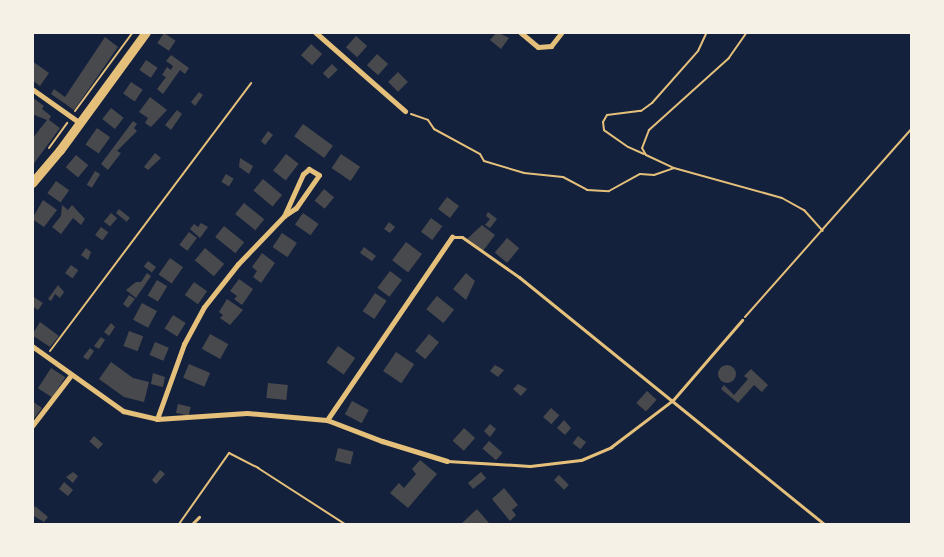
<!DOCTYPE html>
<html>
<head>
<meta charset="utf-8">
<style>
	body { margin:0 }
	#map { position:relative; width:944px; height:557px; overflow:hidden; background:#14213d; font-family:Helvetica,sans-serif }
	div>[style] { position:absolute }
	.building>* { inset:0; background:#48494c; transform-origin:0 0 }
	.round { border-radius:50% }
	.path>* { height:2px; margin:-1px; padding:0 1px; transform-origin:1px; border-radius:1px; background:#e5c07b }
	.service>* { height:3px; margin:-1.5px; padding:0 1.5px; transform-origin:1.5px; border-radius:1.5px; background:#e5c07b }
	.minor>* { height:5px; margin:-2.5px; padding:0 2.5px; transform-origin:2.5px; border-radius:2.5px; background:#e5c07b }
	.secondary>* { height:9px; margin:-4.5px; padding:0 4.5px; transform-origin:4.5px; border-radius:4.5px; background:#e5c07b }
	span { translate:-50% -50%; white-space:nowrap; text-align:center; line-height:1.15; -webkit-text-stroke:4.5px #f6f1e7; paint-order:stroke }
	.frame { position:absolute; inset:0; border:34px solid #f6f1e7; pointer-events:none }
</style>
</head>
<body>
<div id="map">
	<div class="building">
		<div style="clip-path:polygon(497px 32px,509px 38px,501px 49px,490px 40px)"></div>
		<div style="left:164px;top:33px;width:14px;height:12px;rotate:34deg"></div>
		<div style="left:356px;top:36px;width:15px;height:15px;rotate:42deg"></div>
		<div style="clip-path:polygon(105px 37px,118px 47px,74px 110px,51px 94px,54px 89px,65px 97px)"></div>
		<div style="left:311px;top:44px;width:15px;height:15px;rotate:42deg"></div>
		<div style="left:377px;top:54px;width:15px;height:15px;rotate:42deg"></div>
		<div style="clip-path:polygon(171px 55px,189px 68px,185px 74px,180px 70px,163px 94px,157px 89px,166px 77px,162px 75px,167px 67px,171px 70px,173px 66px,166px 61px)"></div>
		<div style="left:146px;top:60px;width:14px;height:12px;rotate:34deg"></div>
		<div style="clip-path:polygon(32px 61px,49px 73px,40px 86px,32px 80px)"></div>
		<div style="left:332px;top:64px;width:8px;height:13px;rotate:45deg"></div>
		<div style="left:398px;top:72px;width:14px;height:14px;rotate:45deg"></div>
		<div style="left:131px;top:82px;width:14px;height:14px;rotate:34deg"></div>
		<div style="clip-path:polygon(199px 92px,203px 95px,195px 106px,191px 102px)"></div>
		<div style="clip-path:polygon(32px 97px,44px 106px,42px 109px,51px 116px,49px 120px,60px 128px,32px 166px,32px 139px,47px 120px,32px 114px)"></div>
		<div style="clip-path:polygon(150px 97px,167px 110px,151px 127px,145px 123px,148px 118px,139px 112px)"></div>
		<div style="left:111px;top:108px;width:16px;height:14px;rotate:38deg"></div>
		<div style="clip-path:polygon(177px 110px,182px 114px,171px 130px,165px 125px)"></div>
		<div style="clip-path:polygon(133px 121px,137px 124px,134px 128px,137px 131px,117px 151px,121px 153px,108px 170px,101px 164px)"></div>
		<div style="left:303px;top:124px;width:37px;height:15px;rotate:36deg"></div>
		<div style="left:97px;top:128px;width:16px;height:20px;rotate:35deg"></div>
		<div style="clip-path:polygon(268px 131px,273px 135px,265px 145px,261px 141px)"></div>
		<div style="clip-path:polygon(155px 153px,161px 158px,148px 170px,144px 167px)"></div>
		<div style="left:286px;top:154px;width:16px;height:21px;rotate:38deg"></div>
		<div style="left:341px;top:154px;width:23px;height:17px;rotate:34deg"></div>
		<div style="left:76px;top:155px;width:16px;height:16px;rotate:40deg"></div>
		<div style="clip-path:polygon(240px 158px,253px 166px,249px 174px,239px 167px)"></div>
		<div style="left:95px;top:171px;width:6px;height:16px;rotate:31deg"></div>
		<div style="left:226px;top:174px;width:9px;height:9px;rotate:32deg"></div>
		<div style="left:263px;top:179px;width:25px;height:15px;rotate:40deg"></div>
		<div style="left:56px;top:181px;width:16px;height:15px;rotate:35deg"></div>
		<div style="left:324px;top:189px;width:13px;height:15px;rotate:39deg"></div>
		<div style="left:447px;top:197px;width:15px;height:15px;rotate:37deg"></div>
		<div style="clip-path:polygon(43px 200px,57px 210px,44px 227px,32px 219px)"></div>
		<div style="left:244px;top:203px;width:26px;height:14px;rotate:39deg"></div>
		<div style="clip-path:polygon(62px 205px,68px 210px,72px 205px,85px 219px,81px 225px,73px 218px,61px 234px,52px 227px,61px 216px)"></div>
		<div style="left:119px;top:209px;width:14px;height:5px;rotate:39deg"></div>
		<div style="clip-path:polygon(488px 212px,497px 219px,490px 228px,485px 225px,490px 219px,486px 216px)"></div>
		<div style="left:111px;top:213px;width:8px;height:11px;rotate:40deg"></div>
		<div style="left:303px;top:213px;width:19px;height:14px;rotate:35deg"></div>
		<div style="left:431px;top:218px;width:14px;height:17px;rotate:36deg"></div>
		<div style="clip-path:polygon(389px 222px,395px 227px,390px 233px,384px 229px)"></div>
		<div style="clip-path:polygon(201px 223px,208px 227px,200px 238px,190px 229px,194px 224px,198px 227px)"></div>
		<div style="clip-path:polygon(482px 225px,495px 235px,483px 251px,467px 239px)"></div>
		<div style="left:224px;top:226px;width:26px;height:14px;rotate:39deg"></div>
		<div style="left:101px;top:227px;width:9px;height:10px;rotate:36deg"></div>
		<div style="left:189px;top:232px;width:10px;height:16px;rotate:37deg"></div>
		<div style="left:282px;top:233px;width:18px;height:17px;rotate:34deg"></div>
		<div style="left:507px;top:238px;width:16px;height:19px;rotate:40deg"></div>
		<div style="left:406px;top:242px;width:20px;height:23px;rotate:37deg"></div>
		<div style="clip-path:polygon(364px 247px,376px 256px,372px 261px,360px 253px)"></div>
		<div style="clip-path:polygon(86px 248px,91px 252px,88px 260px,81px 255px)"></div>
		<div style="left:205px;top:248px;width:25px;height:16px;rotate:40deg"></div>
		<div style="clip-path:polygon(262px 253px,275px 263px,261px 283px,253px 277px,257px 271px,252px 267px)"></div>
		<div style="left:170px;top:258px;width:16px;height:20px;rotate:35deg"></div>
		<div style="left:148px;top:261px;width:10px;height:7px;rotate:37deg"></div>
		<div style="left:71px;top:265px;width:9px;height:10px;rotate:36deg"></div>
		<div style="left:390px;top:271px;width:15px;height:21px;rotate:37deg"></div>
		<div style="clip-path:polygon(147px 273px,151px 276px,136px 298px,126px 290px,136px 282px,141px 282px)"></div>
		<div style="clip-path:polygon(466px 273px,475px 281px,466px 300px,453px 289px)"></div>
		<div style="clip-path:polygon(239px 279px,253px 289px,242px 305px,234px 299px,237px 296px,230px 291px)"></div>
		<div style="left:157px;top:280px;width:12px;height:18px;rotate:31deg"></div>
		<div style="left:194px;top:282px;width:16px;height:16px;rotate:35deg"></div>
		<div style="clip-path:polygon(58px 285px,64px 292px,60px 298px,55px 294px,51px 301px,48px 299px)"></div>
		<div style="left:375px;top:293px;width:14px;height:22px;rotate:34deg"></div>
		<div style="clip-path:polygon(129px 295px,135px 299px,128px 308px,123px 304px)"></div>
		<div style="clip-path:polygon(32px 296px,43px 303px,38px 310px,32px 306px)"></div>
		<div style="left:437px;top:296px;width:22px;height:17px;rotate:39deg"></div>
		<div style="clip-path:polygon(227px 299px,243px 310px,230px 325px,220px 318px,223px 315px,219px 312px)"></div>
		<div style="left:142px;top:303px;width:17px;height:19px;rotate:28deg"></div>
		<div style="left:173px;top:315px;width:15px;height:16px;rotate:32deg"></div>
		<div style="clip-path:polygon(40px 322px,59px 336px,50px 347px,32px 335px)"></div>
		<div style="clip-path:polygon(111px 323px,115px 327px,109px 336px,104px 332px)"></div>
		<div style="left:129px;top:331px;width:15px;height:16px;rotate:20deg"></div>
		<div style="left:210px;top:334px;width:21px;height:17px;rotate:29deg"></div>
		<div style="left:429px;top:334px;width:13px;height:22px;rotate:39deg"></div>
		<div style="clip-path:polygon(101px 337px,105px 340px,99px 349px,94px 346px)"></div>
		<div style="left:155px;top:342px;width:15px;height:14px;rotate:23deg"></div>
		<div style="left:338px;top:346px;width:21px;height:20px;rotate:35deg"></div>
		<div style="clip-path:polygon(90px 348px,94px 351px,88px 360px,83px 357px)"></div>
		<div style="left:396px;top:352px;width:22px;height:23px;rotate:34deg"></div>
		<div style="clip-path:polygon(111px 362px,133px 378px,149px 382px,144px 402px,124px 397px,99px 379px)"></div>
		<div style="left:189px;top:364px;width:23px;height:15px;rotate:23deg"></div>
		<div style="clip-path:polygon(495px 365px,504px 370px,498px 377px,490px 371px)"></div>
		<div class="round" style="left:718px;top:365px;width:18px;height:18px"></div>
		<div style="left:51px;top:368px;width:17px;height:24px;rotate:33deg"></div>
		<div style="clip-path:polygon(751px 369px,768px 385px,762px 392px,754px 385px,738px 403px,721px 389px,724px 385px,734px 395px,748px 379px,744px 376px)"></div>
		<div style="clip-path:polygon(153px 373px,165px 377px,163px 387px,151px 384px)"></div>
		<div style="left:268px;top:383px;width:20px;height:15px;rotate:6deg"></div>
		<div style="clip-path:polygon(518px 384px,527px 389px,521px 396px,513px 389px)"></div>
		<div style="left:647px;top:391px;width:13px;height:16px;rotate:42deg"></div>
		<div style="clip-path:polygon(32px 401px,42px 408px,32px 421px)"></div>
		<div style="left:352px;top:401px;width:19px;height:15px;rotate:28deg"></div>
		<div style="left:178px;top:404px;width:13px;height:9px;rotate:13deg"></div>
		<div style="left:551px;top:408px;width:11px;height:12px;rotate:41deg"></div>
		<div style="clip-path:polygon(564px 420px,571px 428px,565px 435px,557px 428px)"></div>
		<div style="clip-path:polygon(490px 424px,496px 429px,490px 437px,484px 431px)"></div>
		<div style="left:464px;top:428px;width:15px;height:17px;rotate:42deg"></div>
		<div style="left:94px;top:436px;width:12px;height:7px;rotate:42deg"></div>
		<div style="left:578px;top:436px;width:10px;height:9px;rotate:37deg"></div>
		<div style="left:489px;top:441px;width:18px;height:10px;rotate:41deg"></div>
		<div style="left:338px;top:448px;width:16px;height:13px;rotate:14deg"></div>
		<div style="clip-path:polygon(420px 460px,437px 474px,408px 508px,390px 493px,399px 483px,404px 488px,416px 474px,412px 469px)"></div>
		<div style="clip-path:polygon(160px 470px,165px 474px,156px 484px,152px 480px)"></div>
		<div style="clip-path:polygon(73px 472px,78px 476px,73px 483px,66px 477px)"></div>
		<div style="left:481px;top:472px;width:8px;height:17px;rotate:50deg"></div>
		<div style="left:559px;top:475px;width:14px;height:7px;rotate:45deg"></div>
		<div style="clip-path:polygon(64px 482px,73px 490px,68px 496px,59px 489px)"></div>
		<div style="clip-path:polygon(504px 488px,518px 505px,512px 510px,516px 515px,510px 521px,492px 499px)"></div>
		<div style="clip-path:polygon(35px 506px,48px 517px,44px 522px,32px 515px)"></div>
		<div style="clip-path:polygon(477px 509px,489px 523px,461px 524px)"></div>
	</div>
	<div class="path">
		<div style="left:747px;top:32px;width:32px;rotate:125deg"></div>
		<div style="left:729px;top:58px;width:108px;rotate:138deg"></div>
		<div style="left:649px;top:130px;width:19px;rotate:111deg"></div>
		<div style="left:642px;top:148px;width:8px;rotate:60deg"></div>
		<div style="left:646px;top:155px;width:31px;rotate:25deg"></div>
		<div style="left:674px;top:168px;width:112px;rotate:15.5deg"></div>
		<div style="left:782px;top:198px;width:25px;rotate:29deg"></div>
		<div style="left:804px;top:210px;width:28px;rotate:48deg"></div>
		<div style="left:75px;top:111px;width:98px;rotate:-53.7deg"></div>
		<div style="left:411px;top:114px;width:18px;rotate:19deg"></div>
		<div style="left:428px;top:120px;width:11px;rotate:56deg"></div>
		<div style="left:434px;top:129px;width:52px;rotate:28.5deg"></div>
		<div style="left:480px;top:154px;width:8px;rotate:60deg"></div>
		<div style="left:484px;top:161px;width:42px;rotate:16.7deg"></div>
		<div style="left:524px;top:173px;width:39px;rotate:6deg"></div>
		<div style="left:563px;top:177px;width:27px;rotate:28deg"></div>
		<div style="left:587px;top:190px;width:22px;rotate:3deg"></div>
		<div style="left:609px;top:191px;width:35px;rotate:-29deg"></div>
		<div style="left:640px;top:174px;width:14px;rotate:4deg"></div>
		<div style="left:654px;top:175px;width:21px;rotate:-19deg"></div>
		<div style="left:49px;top:148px;width:31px;rotate:-54deg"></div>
		<div style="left:644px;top:154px;width:17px;rotate:-156deg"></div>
		<div style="left:628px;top:147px;width:29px;rotate:-145deg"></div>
		<div style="left:604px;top:130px;width:8px;rotate:-97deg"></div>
		<div style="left:603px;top:122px;width:8px;rotate:-60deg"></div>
		<div style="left:607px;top:115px;width:34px;rotate:-7deg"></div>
		<div style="left:641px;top:111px;width:14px;rotate:-36deg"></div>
		<div style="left:652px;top:103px;width:69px;rotate:-48.5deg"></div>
		<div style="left:698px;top:51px;width:21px;rotate:-65deg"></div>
		<div style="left:745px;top:317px;width:252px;rotate:-48.5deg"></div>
		<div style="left:50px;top:351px;width:335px;rotate:-53.1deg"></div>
		<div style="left:179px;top:524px;width:87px;rotate:-54.8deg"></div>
		<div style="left:229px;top:453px;width:33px;rotate:27deg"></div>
		<div style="left:258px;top:468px;width:103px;rotate:32.8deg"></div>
	</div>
	<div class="service">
		<div style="left:452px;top:237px;width:10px"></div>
		<div style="left:462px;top:237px;width:70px;rotate:35.1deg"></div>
		<div style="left:519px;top:277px;width:392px;rotate:39deg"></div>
		<div style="left:447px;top:461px;width:83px;rotate:3.4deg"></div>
		<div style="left:530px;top:466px;width:51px;rotate:-6.7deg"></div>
		<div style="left:581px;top:460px;width:33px;rotate:-23deg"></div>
		<div style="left:611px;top:447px;width:78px;rotate:-37.2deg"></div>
		<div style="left:673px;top:400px;width:106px;rotate:-49.2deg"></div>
		<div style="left:192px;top:524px;width:10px;rotate:-45deg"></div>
	</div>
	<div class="minor">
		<div style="left:315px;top:32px;width:120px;rotate:41.3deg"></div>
		<div style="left:520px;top:32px;width:23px;rotate:40deg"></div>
		<div style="left:538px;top:47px;width:13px;rotate:-4deg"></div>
		<div style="left:551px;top:46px;width:18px;rotate:-52deg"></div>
		<div style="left:32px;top:89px;width:59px;rotate:35.3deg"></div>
		<div style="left:32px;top:346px;width:112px;rotate:35.5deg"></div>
		<div style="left:123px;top:411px;width:35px;rotate:13deg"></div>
		<div style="left:157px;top:419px;width:90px;rotate:-3.8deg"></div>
		<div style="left:247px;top:413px;width:80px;rotate:5deg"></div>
		<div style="left:327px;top:420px;width:222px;rotate:-55.7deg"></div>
		<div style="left:157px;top:419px;width:80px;rotate:-70.2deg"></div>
		<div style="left:184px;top:344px;width:42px;rotate:-61.6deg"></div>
		<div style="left:204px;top:307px;width:55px;rotate:-51.7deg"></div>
		<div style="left:238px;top:264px;width:66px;rotate:-46.2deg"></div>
		<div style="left:284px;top:216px;width:14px;rotate:-34deg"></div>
		<div style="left:296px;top:208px;width:40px;rotate:-55.1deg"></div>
		<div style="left:319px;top:175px;width:12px;rotate:-149deg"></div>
		<div style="left:309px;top:169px;width:8px;rotate:140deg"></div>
		<div style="left:303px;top:174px;width:46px;rotate:114.3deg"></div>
		<div style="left:327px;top:420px;width:59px;rotate:20.9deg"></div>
		<div style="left:382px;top:441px;width:68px;rotate:17.1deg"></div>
		<div style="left:32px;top:426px;width:64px;rotate:-52.6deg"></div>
	</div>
	<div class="secondary">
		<div style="left:32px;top:183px;width:43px;rotate:-49.7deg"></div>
		<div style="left:60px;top:150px;width:146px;rotate:-53.9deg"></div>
	</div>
	<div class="frame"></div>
</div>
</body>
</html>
